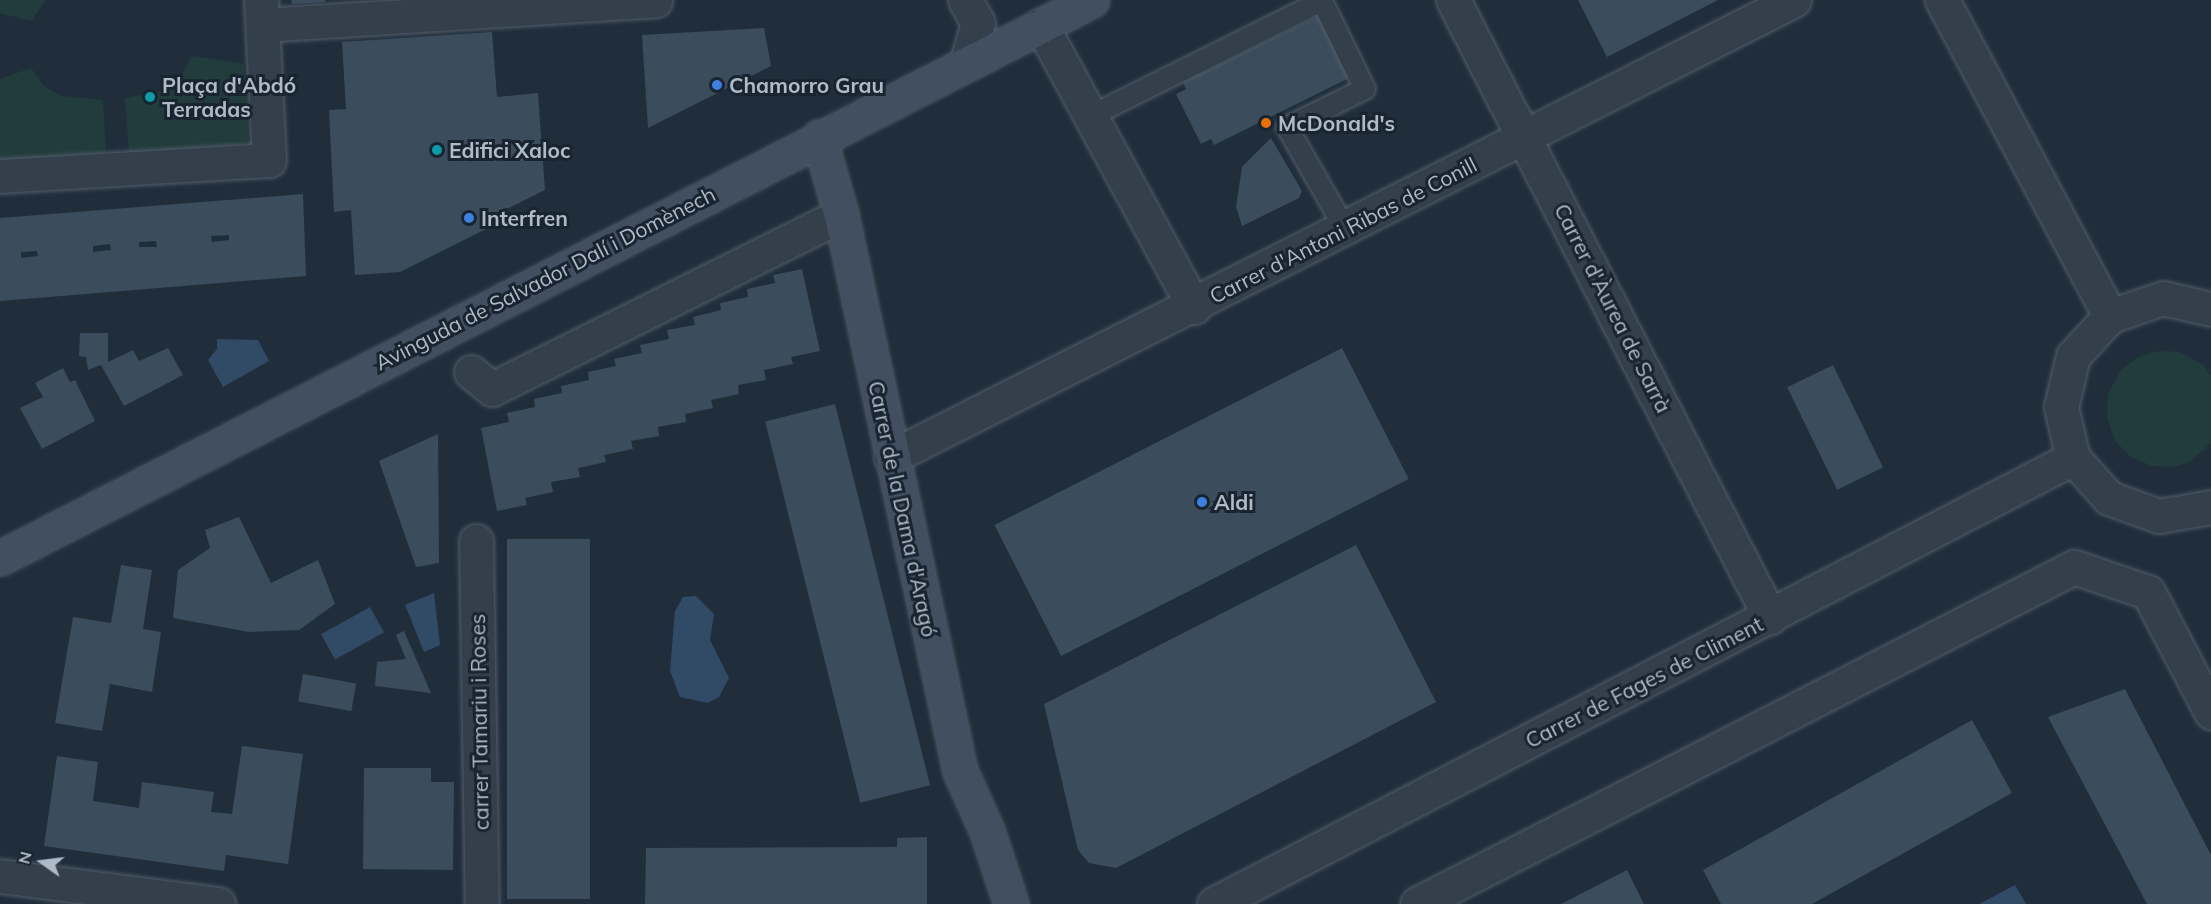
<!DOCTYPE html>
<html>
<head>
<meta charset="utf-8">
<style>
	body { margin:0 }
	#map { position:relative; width:2211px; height:904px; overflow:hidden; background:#202e3c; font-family:Mulish,sans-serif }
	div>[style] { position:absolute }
	.green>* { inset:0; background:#223c3d }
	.water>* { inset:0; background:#314a66; transform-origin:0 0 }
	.building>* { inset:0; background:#3b4c5c; transform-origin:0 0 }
	.roads { filter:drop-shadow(0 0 2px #525d6a) drop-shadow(0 0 2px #525d6a) }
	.lane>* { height:20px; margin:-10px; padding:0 10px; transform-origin:10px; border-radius:10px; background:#343f4c }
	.street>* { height:33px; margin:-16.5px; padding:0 16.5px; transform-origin:16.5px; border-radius:16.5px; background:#343f4c }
	.secondary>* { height:33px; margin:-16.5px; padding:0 16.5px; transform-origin:16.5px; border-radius:16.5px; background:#414f60 }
	.dots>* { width:16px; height:16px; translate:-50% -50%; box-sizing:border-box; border:3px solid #192431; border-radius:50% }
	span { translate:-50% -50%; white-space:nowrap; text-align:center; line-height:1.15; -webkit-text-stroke:6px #192431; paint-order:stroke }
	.poi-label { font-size:21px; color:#afbac8; font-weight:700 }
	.left { translate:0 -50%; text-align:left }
	.street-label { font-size:21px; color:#afbac8 }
	.north { position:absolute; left:12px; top:832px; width:60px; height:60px; -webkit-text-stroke:4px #192431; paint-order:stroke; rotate:284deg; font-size:16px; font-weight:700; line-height:24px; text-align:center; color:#afbac8 }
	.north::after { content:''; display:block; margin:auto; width:21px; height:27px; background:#afbac8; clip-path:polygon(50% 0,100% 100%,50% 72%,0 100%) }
</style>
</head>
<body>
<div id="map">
	<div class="green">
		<div style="clip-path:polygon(0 0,46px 0,31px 21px,0 13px)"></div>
		<div style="clip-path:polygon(192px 56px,244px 64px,248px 140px,241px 144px,129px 153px,125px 98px,163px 91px,179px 79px)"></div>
		<div style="clip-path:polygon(31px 68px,44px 86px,61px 96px,103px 100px,106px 154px,0 161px,0 79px)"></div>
		<div style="clip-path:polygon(2159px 351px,2180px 352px,2203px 365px,2211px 375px,2211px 443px,2191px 461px,2173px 467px,2152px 466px,2129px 456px,2115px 440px,2107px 418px,2108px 394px,2121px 370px,2138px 357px)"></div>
	</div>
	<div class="water">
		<div style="clip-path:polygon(217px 339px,258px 340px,269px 361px,223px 387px,208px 360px,217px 349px)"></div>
		<div style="clip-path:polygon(434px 593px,440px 645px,424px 652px,405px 605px)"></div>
		<div style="clip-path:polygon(696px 596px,714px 614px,710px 640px,729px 678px,719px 697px,708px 703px,680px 697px,670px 671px,675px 611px,683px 597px)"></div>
		<div style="left:370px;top:607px;width:29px;height:56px;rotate:61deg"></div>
		<div style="clip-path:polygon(2015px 885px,2026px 904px,1979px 904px)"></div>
	</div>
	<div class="building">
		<div style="clip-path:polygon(291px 0,325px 0,325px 2px,292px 4px)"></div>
		<div style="clip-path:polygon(1578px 0,1718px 0,1607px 57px)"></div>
		<div style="clip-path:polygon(1318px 16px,1349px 78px,1214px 145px,1211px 139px,1201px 144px,1176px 94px,1186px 89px,1183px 82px)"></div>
		<div style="clip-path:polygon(764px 28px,771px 66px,648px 128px,642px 35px)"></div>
		<div style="clip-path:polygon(492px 32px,497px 97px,538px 93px,545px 190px,501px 212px,502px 221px,400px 272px,355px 275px,351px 210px,334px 212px,329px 110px,346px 109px,342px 42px)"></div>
		<div style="clip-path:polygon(1271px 138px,1302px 191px,1299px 198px,1242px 226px,1236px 207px,1242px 167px)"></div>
		<div style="clip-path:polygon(evenodd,303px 194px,306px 276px,0 301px,0 218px,303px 194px,229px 235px,229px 240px,212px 242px,211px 236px,229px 235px,303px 194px,156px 241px,157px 247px,139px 247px,139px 242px,156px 241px,303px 194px,110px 244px,111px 250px,93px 252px,93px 246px,110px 244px,303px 194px,37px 251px,38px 256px,21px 258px,21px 252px,37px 251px)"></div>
		<div style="clip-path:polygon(802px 269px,820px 351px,791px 357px,793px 364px,764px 370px,766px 380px,738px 385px,739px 394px,711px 400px,713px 408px,685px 414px,686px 422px,658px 427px,659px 436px,631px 441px,633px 449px,604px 455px,606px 462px,578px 468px,580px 477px,551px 482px,553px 492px,525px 498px,527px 505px,497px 511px,481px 428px,509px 422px,507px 413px,535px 407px,534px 399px,562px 393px,561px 386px,589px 380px,588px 372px,616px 366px,614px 359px,642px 353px,640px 345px,669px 339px,667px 330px,695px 325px,693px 317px,721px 310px,720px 303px,748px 297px,747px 289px,775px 283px,773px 275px)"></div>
		<div style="clip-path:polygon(80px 333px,108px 333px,108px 362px,133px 350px,139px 361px,168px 348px,183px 375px,124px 406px,101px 365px,88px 370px,86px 357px,79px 356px)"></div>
		<div style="left:1342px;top:348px;width:147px;height:390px;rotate:63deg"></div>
		<div style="left:1833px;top:365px;width:114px;height:51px;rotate:64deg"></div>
		<div style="clip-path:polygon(63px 368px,70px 382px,75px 380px,95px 421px,42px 449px,20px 408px,43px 397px,35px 383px)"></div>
		<div style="left:835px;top:404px;width:393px;height:72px;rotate:76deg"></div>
		<div style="clip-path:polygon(438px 434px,439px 563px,416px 567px,379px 461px)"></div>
		<div style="clip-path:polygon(239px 517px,271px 583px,318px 560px,335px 604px,299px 630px,249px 632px,173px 618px,178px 570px,210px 548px,205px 530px)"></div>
		<div style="left:507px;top:539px;width:83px;height:360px"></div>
		<div style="clip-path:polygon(1356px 545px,1436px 702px,1116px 868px,1089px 863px,1078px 850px,1044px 704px)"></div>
		<div style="clip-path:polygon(121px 565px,152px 570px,143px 629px,161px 632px,152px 692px,110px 684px,102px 731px,55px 723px,73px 617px,111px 623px)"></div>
		<div style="clip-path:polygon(404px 631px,431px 693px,375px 686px,377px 662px,406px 659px,396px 635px)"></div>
		<div style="left:303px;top:674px;width:54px;height:28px;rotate:10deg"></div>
		<div style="clip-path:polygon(2125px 689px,2211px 855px,2211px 904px,2147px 904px,2048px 717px)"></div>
		<div style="clip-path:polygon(1972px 720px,2012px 793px,1812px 904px,1721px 904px,1703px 870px)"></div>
		<div style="clip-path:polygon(242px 746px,303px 754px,288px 864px,226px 855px,224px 871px,44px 846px,57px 756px,98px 762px,93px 801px,139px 808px,142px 782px,214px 792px,211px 812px,232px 814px)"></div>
		<div style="clip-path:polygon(364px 768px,431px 768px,431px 782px,454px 782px,453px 870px,363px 869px)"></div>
		<div style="clip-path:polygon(927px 837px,927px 904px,645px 904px,646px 848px,897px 847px,897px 838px)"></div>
		<div style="clip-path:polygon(1627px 870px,1644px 904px,1561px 904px)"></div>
	</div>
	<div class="roads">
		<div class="lane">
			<div style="left:1091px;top:116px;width:258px;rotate:-26.5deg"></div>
			<div style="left:1322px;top:1px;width:98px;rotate:64deg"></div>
			<div style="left:1365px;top:89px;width:87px;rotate:154deg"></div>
			<div style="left:1287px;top:127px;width:115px;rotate:60.3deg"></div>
		</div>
		<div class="street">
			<div style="left:965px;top:0;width:26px;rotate:61deg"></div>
			<div style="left:978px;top:23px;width:41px;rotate:105.8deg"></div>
			<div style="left:1453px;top:0;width:694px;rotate:62.81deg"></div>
			<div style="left:1942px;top:0;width:358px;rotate:62deg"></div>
			<div style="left:263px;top:25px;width:393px;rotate:-3.6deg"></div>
			<div style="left:1041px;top:25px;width:321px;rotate:61.5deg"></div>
			<div style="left:0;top:176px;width:269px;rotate:-3.4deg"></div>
			<div style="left:269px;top:160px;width:160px;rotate:-92.9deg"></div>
			<div style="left:2211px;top:309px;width:49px;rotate:-167.1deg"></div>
			<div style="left:2163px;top:298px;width:56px;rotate:161.2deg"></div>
			<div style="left:2110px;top:316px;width:54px;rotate:132.8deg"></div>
			<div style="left:2073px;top:356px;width:52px;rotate:103.2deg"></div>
			<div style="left:2061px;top:407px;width:52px;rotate:76.8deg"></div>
			<div style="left:2073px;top:458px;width:54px;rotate:48deg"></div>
			<div style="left:2109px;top:498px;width:53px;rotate:19.8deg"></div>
			<div style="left:2159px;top:516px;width:53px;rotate:-9.8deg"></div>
			<div style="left:471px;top:372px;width:27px;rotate:39deg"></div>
			<div style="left:492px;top:389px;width:390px;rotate:-26.5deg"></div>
			<div style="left:891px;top:457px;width:1012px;rotate:-26.84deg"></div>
			<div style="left:476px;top:541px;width:363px;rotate:89.1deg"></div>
			<div style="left:0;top:876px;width:220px;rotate:7.3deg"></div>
			<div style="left:1214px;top:904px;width:968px;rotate:-27.44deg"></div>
			<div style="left:1417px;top:904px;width:738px;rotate:-27.15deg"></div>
			<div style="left:2074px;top:567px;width:78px;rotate:18.7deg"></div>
			<div style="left:2148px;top:592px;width:136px;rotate:62.3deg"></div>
		</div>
		<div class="secondary">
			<div style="left:819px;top:137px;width:81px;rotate:74.2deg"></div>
			<div style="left:841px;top:215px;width:569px;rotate:77.92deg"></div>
			<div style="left:960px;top:771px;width:66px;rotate:65.8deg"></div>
			<div style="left:987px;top:831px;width:77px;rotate:71.8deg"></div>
			<div style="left:0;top:558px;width:1226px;rotate:-27.07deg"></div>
		</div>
	</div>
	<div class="dots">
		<div style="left:717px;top:85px;background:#3f7fe0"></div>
		<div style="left:150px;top:97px;background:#0f9aa8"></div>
		<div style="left:1266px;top:123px;background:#e8710a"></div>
		<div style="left:437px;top:150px;background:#0f9aa8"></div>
		<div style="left:469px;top:218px;background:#3f7fe0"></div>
		<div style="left:1202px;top:502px;background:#3f7fe0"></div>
	</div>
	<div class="poi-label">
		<span class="left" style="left:162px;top:97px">Plaça d'Abdó<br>Terradas</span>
		<span class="left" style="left:729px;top:85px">Chamorro Grau</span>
		<span class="left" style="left:1278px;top:123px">McDonald's</span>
		<span class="left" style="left:449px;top:150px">Edifici Xaloc</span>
		<span class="left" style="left:481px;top:218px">Interfren</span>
		<span class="left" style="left:1214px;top:502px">Aldi</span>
	</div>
	<div class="street-label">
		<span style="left:1343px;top:230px;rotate:-27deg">Carrer d'Antoni Ribas de Conill</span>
		<span style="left:545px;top:278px;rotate:-27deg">Avinguda de Salvador Dalí i Domènech</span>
		<span style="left:1613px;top:308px;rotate:63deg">Carrer d'Àurea de Sarrà</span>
		<span style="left:903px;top:509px;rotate:78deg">Carrer de la Dama d'Aragó</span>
		<span style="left:1644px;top:682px;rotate:-27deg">Carrer de Fages de Climent</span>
		<span style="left:479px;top:722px;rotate:-91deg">carrer Tamariu i Roses</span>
	</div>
	<div class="north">N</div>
</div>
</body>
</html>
